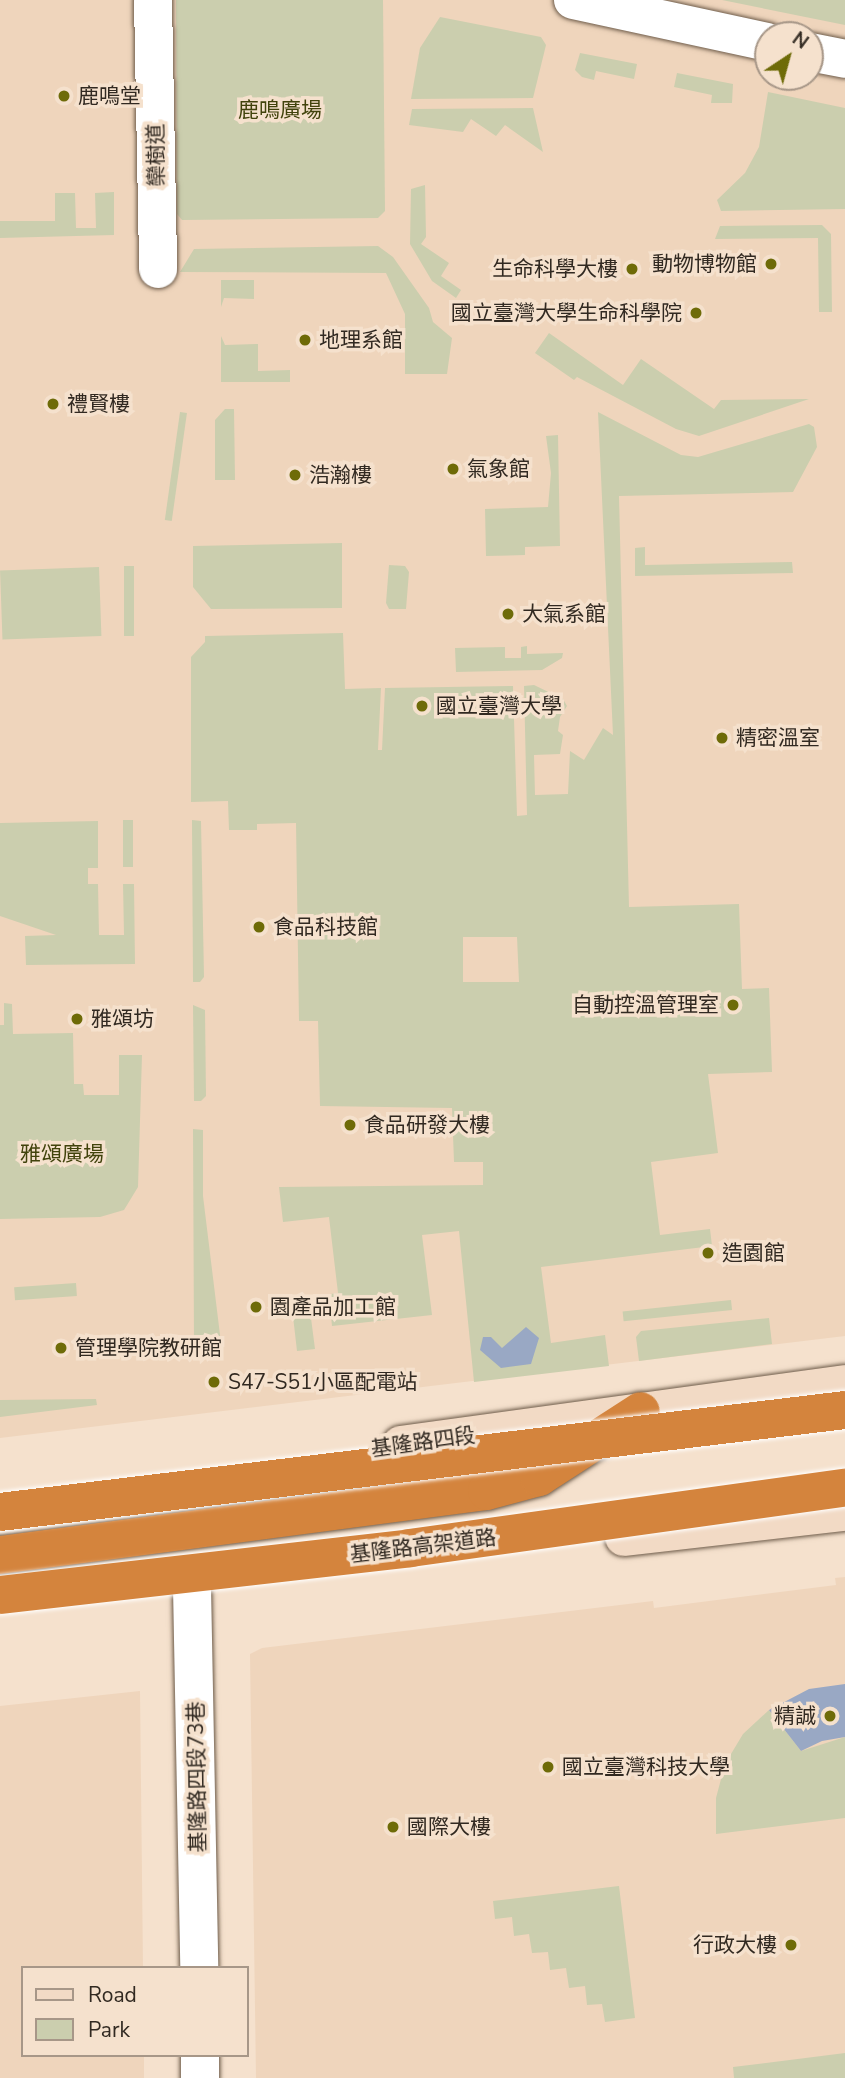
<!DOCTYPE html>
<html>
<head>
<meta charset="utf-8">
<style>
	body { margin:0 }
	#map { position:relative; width:845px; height:2078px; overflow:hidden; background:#f5e1cd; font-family:"Nunito Sans","Noto Sans TC",sans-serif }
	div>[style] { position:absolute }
	.built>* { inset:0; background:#efd5bc }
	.green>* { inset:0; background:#cbceae; transform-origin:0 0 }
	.water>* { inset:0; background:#99a8c4 }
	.roads { filter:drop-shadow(0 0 2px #6f5d4b) drop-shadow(0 0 2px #6f5d4b) }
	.street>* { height:38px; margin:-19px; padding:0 19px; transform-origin:19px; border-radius:19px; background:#fff }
	.secondary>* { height:38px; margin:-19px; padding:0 19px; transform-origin:19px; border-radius:19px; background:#f2dac5 }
	.highway>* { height:38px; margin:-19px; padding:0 19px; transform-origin:19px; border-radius:19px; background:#d4843d }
	.bridges { filter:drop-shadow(0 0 2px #fff) drop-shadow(0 0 2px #fff) }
	.highway-bridge>* { height:38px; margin:-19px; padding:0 19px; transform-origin:19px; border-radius:19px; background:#d4843d }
	.dots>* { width:19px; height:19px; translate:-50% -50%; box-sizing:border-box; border:4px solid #f5e1cd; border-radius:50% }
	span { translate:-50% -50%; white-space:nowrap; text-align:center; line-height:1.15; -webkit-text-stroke:7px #f5e1cd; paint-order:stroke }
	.poi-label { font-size:21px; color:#312921 }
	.left { translate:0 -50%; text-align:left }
	.right { translate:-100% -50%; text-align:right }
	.park-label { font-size:21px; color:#41430c }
	.street-label { font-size:21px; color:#312921 }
	.legend { position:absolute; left:21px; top:1966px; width:228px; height:91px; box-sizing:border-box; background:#f5e1cd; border:2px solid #a79788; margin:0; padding:9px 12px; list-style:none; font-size:21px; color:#312921 }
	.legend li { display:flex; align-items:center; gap:14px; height:35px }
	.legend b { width:35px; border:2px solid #a79788 }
	.north { position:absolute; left:754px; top:21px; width:70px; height:70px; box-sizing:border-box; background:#f5e1cd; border:2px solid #a79788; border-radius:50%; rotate:36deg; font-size:19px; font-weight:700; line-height:28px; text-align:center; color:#312921 }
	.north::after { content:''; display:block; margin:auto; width:24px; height:32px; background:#6e6b08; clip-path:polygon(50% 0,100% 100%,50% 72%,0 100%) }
</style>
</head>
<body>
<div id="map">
	<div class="built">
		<div style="clip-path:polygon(evenodd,0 0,845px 0,845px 1336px,0 1438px,0 0,768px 35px,810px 35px,810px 77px,768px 77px,768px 35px)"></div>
		<div style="clip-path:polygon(845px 1577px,845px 2078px,256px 2078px,250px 1654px,262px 1648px,653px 1601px,654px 1608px,836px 1585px,835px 1578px)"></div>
		<div style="clip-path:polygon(140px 1691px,143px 1968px,23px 1968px,23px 2055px,144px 2055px,144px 2078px,0 2078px,0 1706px)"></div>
	</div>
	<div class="green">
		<div style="clip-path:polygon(176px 0,383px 0,385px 211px,378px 218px,182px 220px,177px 214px)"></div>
		<div style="clip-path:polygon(722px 0,845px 0,845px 25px)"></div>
		<div style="clip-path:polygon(440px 17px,541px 37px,546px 45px,533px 98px,411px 99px,420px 48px)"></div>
		<div style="clip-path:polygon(580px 53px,637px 64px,634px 79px,596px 71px,594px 80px,582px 77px,575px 70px)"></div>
		<div style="clip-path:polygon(677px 73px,733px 84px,732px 103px,711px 103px,712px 95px,674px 87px)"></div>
		<div style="clip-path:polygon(768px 92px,845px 108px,845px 209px,721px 211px,717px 200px,745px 173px,759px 147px)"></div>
		<div style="clip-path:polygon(533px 108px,543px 152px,505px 125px,496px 136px,471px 119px,463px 132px,409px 125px,412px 109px)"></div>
		<div style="clip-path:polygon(425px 185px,426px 237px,421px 244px,449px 263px,441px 276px,461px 290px,456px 298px,432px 281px,410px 244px,411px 189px)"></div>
		<div style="clip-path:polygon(114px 192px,114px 235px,0 238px,0 221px,55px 221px,55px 193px,75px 193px,76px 228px,96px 228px,95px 193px)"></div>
		<div style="clip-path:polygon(822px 225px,831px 234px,832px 312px,819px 312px,818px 238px,715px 239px,720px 226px)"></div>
		<div style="clip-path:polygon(378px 246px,393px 257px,429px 308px,433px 322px,452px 338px,447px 374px,405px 374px,405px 314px,386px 273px,180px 272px,194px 249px)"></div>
		<div style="clip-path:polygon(221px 280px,254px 280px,254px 299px,224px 298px,221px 307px)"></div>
		<div style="clip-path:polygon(549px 333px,623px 385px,641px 359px,714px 409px,721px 400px,809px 399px,699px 436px,676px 429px,577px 377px,574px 380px,535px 353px)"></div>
		<div style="clip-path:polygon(221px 336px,225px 345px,258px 344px,258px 371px,290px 370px,290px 382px,221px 382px)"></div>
		<div style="clip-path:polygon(225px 409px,234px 409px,235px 480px,215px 480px,215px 420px)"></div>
		<div style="left:180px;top:412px;width:7px;height:109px;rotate:8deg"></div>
		<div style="clip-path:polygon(evenodd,598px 412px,681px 455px,698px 457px,809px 424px,814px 427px,817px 447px,793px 492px,619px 496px,629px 907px,739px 904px,742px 989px,769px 988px,772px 1072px,708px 1074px,718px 1153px,651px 1162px,660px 1235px,710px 1229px,712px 1246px,541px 1267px,551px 1343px,605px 1335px,609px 1366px,474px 1382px,459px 1231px,422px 1235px,432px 1315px,332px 1326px,331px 1316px,311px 1318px,315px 1349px,297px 1351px,291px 1299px,338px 1293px,329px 1217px,283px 1222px,279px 1187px,483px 1185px,483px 1162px,454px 1162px,452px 1108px,320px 1106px,318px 1021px,299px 1021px,296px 823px,257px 824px,257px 830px,229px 830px,228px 801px,191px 802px,191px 657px,205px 642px,205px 636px,343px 633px,345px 689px,381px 688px,378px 750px,382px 750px,385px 688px,513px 686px,517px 816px,527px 815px,524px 686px,534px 685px,563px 699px,567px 706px,560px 717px,558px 731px,563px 735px,560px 754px,534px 755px,535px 795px,568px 794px,570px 751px,584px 760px,603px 728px,613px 735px,598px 412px,463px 937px,517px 937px,519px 982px,463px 982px,463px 937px)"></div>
		<div style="clip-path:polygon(558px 435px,560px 546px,525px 547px,525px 555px,486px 556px,485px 509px,548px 507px,551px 473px,546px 436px)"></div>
		<div style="clip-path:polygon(342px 543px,342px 608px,211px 609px,193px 587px,193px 546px)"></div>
		<div style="clip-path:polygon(645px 547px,645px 565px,792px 562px,793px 573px,635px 576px,635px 548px)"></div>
		<div style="clip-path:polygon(389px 565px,405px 566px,409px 572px,406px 609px,389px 609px,386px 603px)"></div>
		<div style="left:124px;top:566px;width:10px;height:70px"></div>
		<div style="left:99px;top:567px;width:69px;height:99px;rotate:88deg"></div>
		<div style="clip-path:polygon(527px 646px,527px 654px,563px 653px,562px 658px,542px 670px,456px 672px,455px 648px,505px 647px,505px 658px,521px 658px,521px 647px)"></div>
		<div style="left:123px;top:820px;width:10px;height:47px"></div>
		<div style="clip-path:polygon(192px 820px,201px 821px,204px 977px,200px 982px,193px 982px)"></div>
		<div style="clip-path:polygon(98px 821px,98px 868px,88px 868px,88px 884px,98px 884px,99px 935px,124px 935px,123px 884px,134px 884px,135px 964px,26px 965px,25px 936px,56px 935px,0 916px,0 823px)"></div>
		<div style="clip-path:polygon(4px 1003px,12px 1004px,13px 1034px,73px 1033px,74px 1084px,83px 1084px,84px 1095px,119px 1095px,119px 1055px,142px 1055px,138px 1187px,124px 1210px,100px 1217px,0 1219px,0 1025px,4px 1025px)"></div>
		<div style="clip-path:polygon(193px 1005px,205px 1010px,206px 1096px,201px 1101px,194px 1101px)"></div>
		<div style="clip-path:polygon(193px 1129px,203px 1130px,203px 1196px,221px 1343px,194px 1346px)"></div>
		<div style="left:76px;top:1283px;width:13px;height:62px;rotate:86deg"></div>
		<div style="left:731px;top:1300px;width:10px;height:109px;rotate:84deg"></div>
		<div style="clip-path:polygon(769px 1318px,772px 1344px,639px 1361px,636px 1337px,641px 1331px)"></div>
		<div style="clip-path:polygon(96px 1399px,97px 1405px,0 1417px,0 1400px)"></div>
		<div style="clip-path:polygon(769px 1710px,801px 1751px,845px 1737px,845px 1818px,716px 1834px,716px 1798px,725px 1764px,743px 1734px)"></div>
		<div style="clip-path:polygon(619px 1886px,635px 2018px,605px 2022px,602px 2004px,587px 2005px,585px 1986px,569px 1988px,566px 1968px,550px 1970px,548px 1952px,532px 1953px,529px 1934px,514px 1936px,512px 1917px,495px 1919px,493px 1901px)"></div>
		<div style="clip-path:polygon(845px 2053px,845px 2078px,734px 2078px,733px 2067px)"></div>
	</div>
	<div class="water">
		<div style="clip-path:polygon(526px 1327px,539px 1338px,531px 1364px,501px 1368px,480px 1350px,483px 1337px,491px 1337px,502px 1348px)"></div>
		<div style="clip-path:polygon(845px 1684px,845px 1737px,822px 1741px,801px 1751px,769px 1710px,809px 1689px)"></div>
	</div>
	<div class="roads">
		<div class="street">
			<div style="left:153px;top:0;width:269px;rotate:88.9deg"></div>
			<div style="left:573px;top:0;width:199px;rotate:12.2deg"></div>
			<div style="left:810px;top:52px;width:36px;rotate:11deg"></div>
			<div style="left:192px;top:1587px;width:381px;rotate:88.9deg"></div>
			<div style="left:200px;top:2055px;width:23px;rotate:90deg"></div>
		</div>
		<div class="secondary">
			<div style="left:401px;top:1445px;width:448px;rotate:-7.8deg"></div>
			<div style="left:624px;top:1537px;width:222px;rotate:-6.5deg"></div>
		</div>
		<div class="highway">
			<div style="left:0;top:1555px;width:491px;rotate:-7.5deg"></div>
			<div style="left:487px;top:1491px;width:54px;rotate:-15.1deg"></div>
			<div style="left:539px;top:1477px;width:121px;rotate:-32.9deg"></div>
		</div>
	</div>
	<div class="bridges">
		<div class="highway-bridge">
			<div style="left:0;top:1512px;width:851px;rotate:-6.88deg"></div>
			<div style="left:0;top:1595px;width:413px;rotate:-6.5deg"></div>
			<div style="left:410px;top:1548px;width:439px;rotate:-7.9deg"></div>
		</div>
	</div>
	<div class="dots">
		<div style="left:64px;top:96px;background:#6e6b08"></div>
		<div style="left:771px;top:264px;background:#6e6b08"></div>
		<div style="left:632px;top:269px;background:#6e6b08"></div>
		<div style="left:696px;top:313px;background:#6e6b08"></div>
		<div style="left:305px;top:340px;background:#6e6b08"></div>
		<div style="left:53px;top:404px;background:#6e6b08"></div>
		<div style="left:453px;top:469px;background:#6e6b08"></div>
		<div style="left:295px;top:475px;background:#6e6b08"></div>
		<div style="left:508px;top:614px;background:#6e6b08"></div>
		<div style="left:422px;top:706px;background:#6e6b08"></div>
		<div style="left:722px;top:738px;background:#6e6b08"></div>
		<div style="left:259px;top:927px;background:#6e6b08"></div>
		<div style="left:733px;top:1005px;background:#6e6b08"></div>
		<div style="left:77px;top:1019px;background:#6e6b08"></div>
		<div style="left:350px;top:1125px;background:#6e6b08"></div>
		<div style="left:708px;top:1253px;background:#6e6b08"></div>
		<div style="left:256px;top:1307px;background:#6e6b08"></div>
		<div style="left:61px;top:1348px;background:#6e6b08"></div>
		<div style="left:214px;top:1382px;background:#6e6b08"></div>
		<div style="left:830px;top:1716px;background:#6e6b08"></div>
		<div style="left:548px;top:1767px;background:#6e6b08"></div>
		<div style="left:393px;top:1827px;background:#6e6b08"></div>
		<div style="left:791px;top:1945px;background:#6e6b08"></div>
	</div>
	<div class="poi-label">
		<span class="left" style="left:78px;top:96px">鹿鳴堂</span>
		<span class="right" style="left:757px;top:264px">動物博物館</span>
		<span class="right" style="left:618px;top:269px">生命科學大樓</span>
		<span class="right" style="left:682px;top:313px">國立臺灣大學生命科學院</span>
		<span class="left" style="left:319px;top:340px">地理系館</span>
		<span class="left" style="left:67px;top:404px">禮賢樓</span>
		<span class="left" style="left:467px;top:469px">氣象館</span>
		<span class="left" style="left:309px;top:475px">浩瀚樓</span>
		<span class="left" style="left:522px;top:614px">大氣系館</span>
		<span class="left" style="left:436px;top:706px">國立臺灣大學</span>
		<span class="left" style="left:736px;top:738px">精密溫室</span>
		<span class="left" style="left:273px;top:927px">食品科技館</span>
		<span class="right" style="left:719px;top:1005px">自動控溫管理室</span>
		<span class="left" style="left:91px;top:1019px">雅頌坊</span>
		<span class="left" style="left:364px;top:1125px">食品研發大樓</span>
		<span class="left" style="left:722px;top:1253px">造園館</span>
		<span class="left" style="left:270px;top:1307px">園產品加工館</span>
		<span class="left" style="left:75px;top:1348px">管理學院教研館</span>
		<span class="left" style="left:228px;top:1382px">S47-S51小區配電站</span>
		<span class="right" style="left:816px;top:1716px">精誠</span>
		<span class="left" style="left:562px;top:1767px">國立臺灣科技大學</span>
		<span class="left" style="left:407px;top:1827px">國際大樓</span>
		<span class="right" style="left:777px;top:1945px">行政大樓</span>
	</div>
	<div class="park-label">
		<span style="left:280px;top:110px">鹿鳴廣場</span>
		<span style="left:62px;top:1154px">雅頌廣場</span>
	</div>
	<div class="street-label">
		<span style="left:156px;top:155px;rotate:-91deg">欒樹道</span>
		<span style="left:423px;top:1442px;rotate:-8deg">基隆路四段</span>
		<span style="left:423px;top:1546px;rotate:-7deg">基隆路高架道路</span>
		<span style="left:197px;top:1777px;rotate:-91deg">基隆路四段73巷</span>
	</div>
	<ul class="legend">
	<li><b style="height:9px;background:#f2dac5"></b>Road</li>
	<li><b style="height:19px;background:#cbceae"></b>Park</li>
	</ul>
	<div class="north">N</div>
</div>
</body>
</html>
